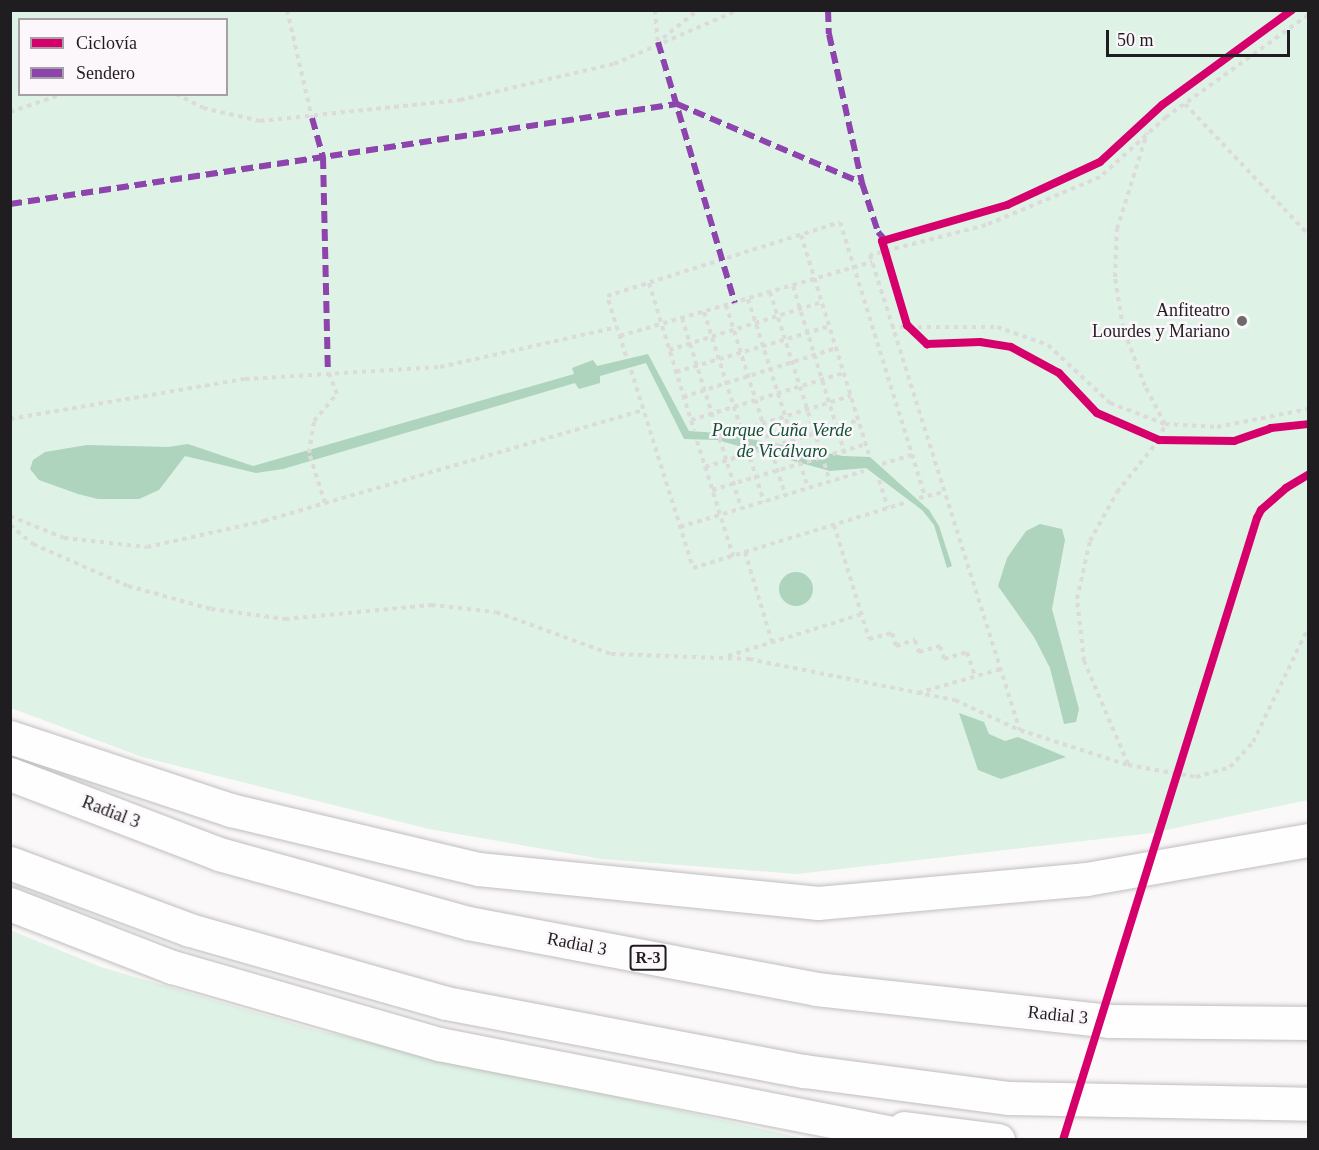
<!DOCTYPE html>
<html>
<head>
<meta charset="utf-8">
<style>
	body { margin:0 }
	#map { position:relative; width:1319px; height:1150px; overflow:hidden; background:#fbf8fa; font-family:Georgia,serif }
	div>[style] { position:absolute }
	.green>* { inset:0; background:#def2e5 }
	.water>* { inset:0; background:#aed4bd }
	.round { border-radius:50% }
	.path>* { height:4px; margin-top:-2px; transform-origin:0; background:repeating-linear-gradient(90deg,#dcdadb 0 4.5px,transparent 0 9px) }
	.roads { filter:drop-shadow(0 0 2px #c0bebf) drop-shadow(0 0 2px #c0bebf) }
	.highway>* { height:33px; margin:-16.5px; padding:0 16.5px; transform-origin:16.5px; border-radius:16.5px; background:#fefefe }
	.quiet>* { height:6px; margin-top:-3px; transform-origin:0; background:repeating-linear-gradient(90deg,#8e44ad 0 12px,transparent 0 18px) }
	.cycleway>* { height:8px; margin:-4px; padding:0 4px; transform-origin:4px; border-radius:4px; background:#d6006c }
	.dots>* { width:16px; height:16px; translate:-50% -50%; box-sizing:border-box; border:3px solid #fcf7fb; border-radius:50% }
	span { translate:-50% -50%; white-space:nowrap; text-align:center; line-height:1.15; -webkit-text-stroke:5px #fcf7fb; paint-order:stroke }
	.shield-label span { padding:2px 4px; background:#fcf7fb; border:2px solid; border-radius:4px; -webkit-text-stroke-width:0 }
	.shield-label { font-size:16px; color:#1f1d1f; font-weight:700 }
	.poi-label { font-size:18px; color:#1f1d1f }
	.right { translate:-100% -50%; text-align:right }
	.park-label { font-size:18px; color:#0d5132; font-style:italic }
	.street-label { font-size:18px; color:#1f1d1f }
	.frame { position:absolute; inset:0; border:12px solid #1f1d1f; pointer-events:none }
	.legend { position:absolute; left:18px; top:18px; width:210px; height:78px; box-sizing:border-box; background:#fcf7fb; border:2px solid #a4a0a3; margin:0; padding:8px 10px; list-style:none; font-size:18px; color:#1f1d1f }
	.legend li { display:flex; align-items:center; gap:12px; height:30px }
	.legend b { width:30px; border:2px solid #a4a0a3 }
	.scale { position:absolute; left:1106px; top:30px; width:184px; height:27px; box-sizing:border-box; border:3px solid #1f1d1f; border-top:0; padding-left:8px; font-size:18px; line-height:21px; white-space:nowrap; color:#1f1d1f; -webkit-text-stroke:4px #fcf7fb; paint-order:stroke }
</style>
</head>
<body>
<div id="map">
	<div class="green">
		<div style="clip-path:polygon(evenodd,10px 11px,1308px 11px,1308px 800px,1152px 833px,797px 874px,602px 859px,429px 829px,142px 757px,11px 708px,10px 11px,20px 20px,226px 20px,226px 94px,20px 94px,20px 20px)"></div>
		<div style="clip-path:polygon(10px 930px,101px 967px,316px 1030px,807px 1139px,11px 1139px)"></div>
	</div>
	<div class="water">
		<div style="clip-path:polygon(648px 354px,689px 431px,717px 433px,843px 456px,870px 457px,929px 510px,939px 526px,952px 566px,947px 568px,934px 525px,922px 510px,866px 468px,830px 471px,717px 440px,684px 439px,646px 363px,600px 376px,600px 383px,579px 389px,575px 383px,283px 469px,256px 473px,185px 456px,159px 490px,139px 499px,98px 499px,78px 494px,39px 480px,30px 469px,33px 460px,45px 452px,87px 445px,168px 447px,188px 444px,253px 466px,574px 374px,572px 368px,593px 360px,597px 366px)"></div>
		<div style="clip-path:polygon(1040px 524px,1062px 529px,1065px 540px,1052px 609px,1079px 709px,1076px 722px,1064px 724px,1050px 668px,1034px 637px,998px 586px,1007px 558px,1026px 531px)"></div>
		<div class="round" style="left:779px;top:572px;width:34px;height:34px"></div>
		<div style="clip-path:polygon(959px 713px,984px 722px,989px 734px,1005px 741px,1018px 737px,1066px 757px,1001px 779px,978px 770px)"></div>
	</div>
	<div class="path">
		<div style="left:287px;top:10px;width:111px;rotate:77deg"></div>
		<div style="left:655px;top:10px;width:32px;rotate:85deg"></div>
		<div style="left:1308px;top:15px;width:175px;rotate:144.3deg"></div>
		<div style="left:1166px;top:117px;width:89px;rotate:137.7deg"></div>
		<div style="left:1100px;top:177px;width:124px;rotate:157.2deg"></div>
		<div style="left:986px;top:225px;width:120px;rotate:165.5deg"></div>
		<div style="left:870px;top:255px;width:498px;rotate:72.5deg"></div>
		<div style="left:1020px;top:730px;width:114px;rotate:18deg"></div>
		<div style="left:1128px;top:765px;width:69px;rotate:10deg"></div>
		<div style="left:1196px;top:777px;width:35px;rotate:-16deg"></div>
		<div style="left:1230px;top:767px;width:34px;rotate:-47deg"></div>
		<div style="left:1253px;top:742px;width:127px;rotate:-64.2deg"></div>
		<div style="left:663px;top:38px;width:45px;rotate:-38.7deg"></div>
		<div style="left:176px;top:94px;width:30px;rotate:27deg"></div>
		<div style="left:203px;top:108px;width:58px;rotate:12.8deg"></div>
		<div style="left:260px;top:121px;width:201px;rotate:-6deg"></div>
		<div style="left:460px;top:100px;width:158px;rotate:-13.2deg"></div>
		<div style="left:614px;top:64px;width:135px;rotate:-23.5deg"></div>
		<div style="left:1185px;top:104px;width:179px;rotate:46.6deg"></div>
		<div style="left:10px;top:112px;width:56px;rotate:-18.8deg"></div>
		<div style="left:801px;top:235px;width:229px;rotate:72.8deg"></div>
		<div style="left:649px;top:283px;width:154px;rotate:73deg"></div>
		<div style="left:793px;top:286px;width:176px;rotate:72.8deg"></div>
		<div style="left:770px;top:292px;width:198px;rotate:72.4deg"></div>
		<div style="left:748px;top:299px;width:198px;rotate:72.4deg"></div>
		<div style="left:726px;top:305px;width:199px;rotate:72.7deg"></div>
		<div style="left:704px;top:312px;width:199px;rotate:72.5deg"></div>
		<div style="left:682px;top:318px;width:199px;rotate:72.7deg"></div>
		<div style="left:891px;top:327px;width:106px"></div>
		<div style="left:997px;top:327px;width:54px;rotate:19.4deg"></div>
		<div style="left:1048px;top:345px;width:85px;rotate:43.1deg"></div>
		<div style="left:1110px;top:403px;width:59px;rotate:20.9deg"></div>
		<div style="left:1165px;top:424px;width:52px;rotate:3.3deg"></div>
		<div style="left:1217px;top:427px;width:93px;rotate:-11.2deg"></div>
		<div style="left:620px;top:336px;width:263px;rotate:-16.4deg"></div>
		<div style="left:669px;top:350px;width:160px;rotate:-17.4deg"></div>
		<div style="left:626px;top:356px;width:63px;rotate:-107.6deg"></div>
		<div style="left:607px;top:296px;width:244px;rotate:-17.6deg"></div>
		<div style="left:840px;top:222px;width:288px;rotate:72.8deg"></div>
		<div style="left:631px;top:370px;width:207px;rotate:72.6deg"></div>
		<div style="left:693px;top:568px;width:225px;rotate:-17.1deg"></div>
		<div style="left:676px;top:372px;width:161px;rotate:-16.6deg"></div>
		<div style="left:683px;top:397px;width:162px;rotate:-17.7deg"></div>
		<div style="left:10px;top:419px;width:238px;rotate:-9.7deg"></div>
		<div style="left:245px;top:379px;width:195px;rotate:-3.5deg"></div>
		<div style="left:440px;top:367px;width:181px;rotate:-12.7deg"></div>
		<div style="left:691px;top:420px;width:160px;rotate:-17.1deg"></div>
		<div style="left:719px;top:437px;width:138px;rotate:-17.3deg"></div>
		<div style="left:697px;top:441px;width:121px;rotate:72.6deg"></div>
		<div style="left:882px;top:464px;width:31px;rotate:-17deg"></div>
		<div style="left:705px;top:467px;width:161px;rotate:-17deg"></div>
		<div style="left:879px;top:480px;width:29px;rotate:72deg"></div>
		<div style="left:712px;top:490px;width:161px;rotate:-16.6deg"></div>
		<div style="left:919px;top:498px;width:26px;rotate:-13deg"></div>
		<div style="left:325px;top:503px;width:52px;rotate:-107.7deg"></div>
		<div style="left:309px;top:453px;width:32px;rotate:-81deg"></div>
		<div style="left:314px;top:421px;width:35px;rotate:-50deg"></div>
		<div style="left:337px;top:394px;width:25px;rotate:-111deg"></div>
		<div style="left:10px;top:516px;width:58px;rotate:22.2deg"></div>
		<div style="left:64px;top:538px;width:83px;rotate:6.2deg"></div>
		<div style="left:147px;top:547px;width:120px;rotate:-12.5deg"></div>
		<div style="left:264px;top:521px;width:395px;rotate:-16.3deg"></div>
		<div style="left:10px;top:525px;width:30px;rotate:40deg"></div>
		<div style="left:33px;top:544px;width:104px;rotate:23.9deg"></div>
		<div style="left:128px;top:586px;width:86px;rotate:15.5deg"></div>
		<div style="left:211px;top:609px;width:75px;rotate:7.7deg"></div>
		<div style="left:285px;top:619px;width:147px;rotate:-5.5deg"></div>
		<div style="left:431px;top:605px;width:65px;rotate:6.1deg"></div>
		<div style="left:496px;top:612px;width:122px;rotate:20.1deg"></div>
		<div style="left:611px;top:654px;width:138px;rotate:2.1deg"></div>
		<div style="left:749px;top:659px;width:210px;rotate:11.3deg"></div>
		<div style="left:955px;top:700px;width:71px;rotate:25.1deg"></div>
		<div style="left:834px;top:525px;width:119px;rotate:72.9deg"></div>
		<div style="left:869px;top:639px;width:24px;rotate:-15deg"></div>
		<div style="left:892px;top:633px;width:14px;rotate:73deg"></div>
		<div style="left:896px;top:646px;width:20px;rotate:-18deg"></div>
		<div style="left:915px;top:640px;width:13px;rotate:72deg"></div>
		<div style="left:919px;top:652px;width:22px;rotate:-16deg"></div>
		<div style="left:940px;top:646px;width:14px;rotate:73deg"></div>
		<div style="left:944px;top:659px;width:24px;rotate:-17deg"></div>
		<div style="left:967px;top:652px;width:26px;rotate:72deg"></div>
		<div style="left:680px;top:527px;width:192px;rotate:-16.9deg"></div>
		<div style="left:745px;top:552px;width:94px;rotate:73.3deg"></div>
		<div style="left:728px;top:656px;width:140px;rotate:-17.4deg"></div>
		<div style="left:918px;top:693px;width:86px;rotate:-16.1deg"></div>
		<div style="left:1128px;top:764px;width:112px;rotate:-113.1deg"></div>
		<div style="left:1084px;top:661px;width:62px;rotate:-96.4deg"></div>
		<div style="left:1077px;top:599px;width:59px;rotate:-77.4deg"></div>
		<div style="left:1090px;top:541px;width:56px;rotate:-61.1deg"></div>
		<div style="left:1117px;top:492px;width:67px;rotate:-51.1deg"></div>
		<div style="left:1159px;top:440px;width:17px;rotate:-69deg"></div>
		<div style="left:1165px;top:424px;width:43px;rotate:-117.8deg"></div>
		<div style="left:1145px;top:386px;width:62px;rotate:-110.8deg"></div>
		<div style="left:1123px;top:328px;width:52px;rotate:-98.9deg"></div>
		<div style="left:1115px;top:277px;width:48px;rotate:-87.6deg"></div>
		<div style="left:1117px;top:229px;width:101px;rotate:-72.6deg"></div>
	</div>
	<div class="roads">
		<div class="highway">
			<div style="left:10px;top:737px;width:233px;rotate:18.3deg"></div>
			<div style="left:231px;top:810px;width:254px;rotate:13.4deg"></div>
			<div style="left:478px;top:869px;width:342px;rotate:5.7deg"></div>
			<div style="left:818px;top:903px;width:270px;rotate:-5.1deg"></div>
			<div style="left:1087px;top:879px;width:224px;rotate:-10deg"></div>
			<div style="left:10px;top:774px;width:224px;rotate:20.9deg"></div>
			<div style="left:219px;top:854px;width:258px;rotate:15.5deg"></div>
			<div style="left:468px;top:923px;width:354px;rotate:10.7deg"></div>
			<div style="left:816px;top:989px;width:295px;rotate:6.2deg"></div>
			<div style="left:1109px;top:1021px;width:199px;rotate:0.6deg"></div>
			<div style="left:10px;top:863px;width:192px;rotate:20.4deg"></div>
			<div style="left:190px;top:930px;width:266px;rotate:15.9deg"></div>
			<div style="left:446px;top:1003px;width:364px;rotate:10.8deg"></div>
			<div style="left:804px;top:1071px;width:207px;rotate:7.5deg"></div>
			<div style="left:1009px;top:1098px;width:299px;rotate:1.1deg"></div>
			<div style="left:10px;top:904px;width:174px;rotate:21.3deg"></div>
			<div style="left:172px;top:967px;width:278px;rotate:16.1deg"></div>
			<div style="left:439px;top:1044px;width:497px;rotate:11.1deg"></div>
			<div style="left:904px;top:1128px;width:95px;rotate:7.3deg"></div>
		</div>
	</div>
	<div class="quiet">
		<div style="left:828px;top:10px;width:24px;rotate:88deg"></div>
		<div style="left:829px;top:34px;width:153px;rotate:77.5deg"></div>
		<div style="left:862px;top:183px;width:52px;rotate:71.9deg"></div>
		<div style="left:878px;top:232px;width:15px;rotate:48deg"></div>
		<div style="left:658px;top:42px;width:272px;rotate:73.6deg"></div>
		<div style="left:312px;top:118px;width:41px;rotate:74.2deg"></div>
		<div style="left:323px;top:157px;width:214px;rotate:88.7deg"></div>
		<div style="left:10px;top:204px;width:674px;rotate:-8.53deg"></div>
		<div style="left:677px;top:104px;width:201px;rotate:23.1deg"></div>
	</div>
	<div class="cycleway">
		<div style="left:1292px;top:10px;width:161px;rotate:143.8deg"></div>
		<div style="left:1162px;top:105px;width:84px;rotate:137.4deg"></div>
		<div style="left:1100px;top:162px;width:102px;rotate:155.2deg"></div>
		<div style="left:1007px;top:205px;width:130px;rotate:163.9deg"></div>
		<div style="left:882px;top:241px;width:88px;rotate:73.4deg"></div>
		<div style="left:907px;top:325px;width:28px;rotate:44deg"></div>
		<div style="left:927px;top:344px;width:53px;rotate:-2.2deg"></div>
		<div style="left:980px;top:342px;width:31px;rotate:9deg"></div>
		<div style="left:1011px;top:347px;width:55px;rotate:28.4deg"></div>
		<div style="left:1059px;top:373px;width:55px;rotate:46.5deg"></div>
		<div style="left:1097px;top:413px;width:68px;rotate:23.5deg"></div>
		<div style="left:1159px;top:440px;width:75px;rotate:0.8deg"></div>
		<div style="left:1234px;top:441px;width:39px;rotate:-19deg"></div>
		<div style="left:1271px;top:428px;width:37px;rotate:-6deg"></div>
		<div style="left:1063px;top:1140px;width:652px;rotate:-72.68deg"></div>
		<div style="left:1257px;top:518px;width:9px;rotate:-63deg"></div>
		<div style="left:1261px;top:510px;width:33px;rotate:-41deg"></div>
		<div style="left:1286px;top:488px;width:26px;rotate:-31deg"></div>
	</div>
	<div class="dots">
		<div style="left:1242px;top:321px;background:#6c6a6c"></div>
	</div>
	<div class="shield-label">
		<span style="left:648px;top:958px">R-3</span>
	</div>
	<div class="poi-label">
		<span class="right" style="left:1230px;top:321px">Anfiteatro<br>Lourdes y Mariano</span>
	</div>
	<div class="park-label">
		<span style="left:782px;top:441px">Parque Cuña Verde<br>de Vicálvaro</span>
	</div>
	<div class="street-label">
		<span style="left:111px;top:812px;rotate:21deg">Radial 3</span>
		<span style="left:577px;top:944px;rotate:11deg">Radial 3</span>
		<span style="left:1058px;top:1015px;rotate:6deg">Radial 3</span>
	</div>
	<div class="frame"></div>
	<ul class="legend">
	<li><b style="height:8px;background:#d6006c"></b>Ciclovía</li>
	<li><b style="height:8px;background:#8e44ad"></b>Sendero</li>
	</ul>
	<div class="scale">50 m</div>
</div>
</body>
</html>
